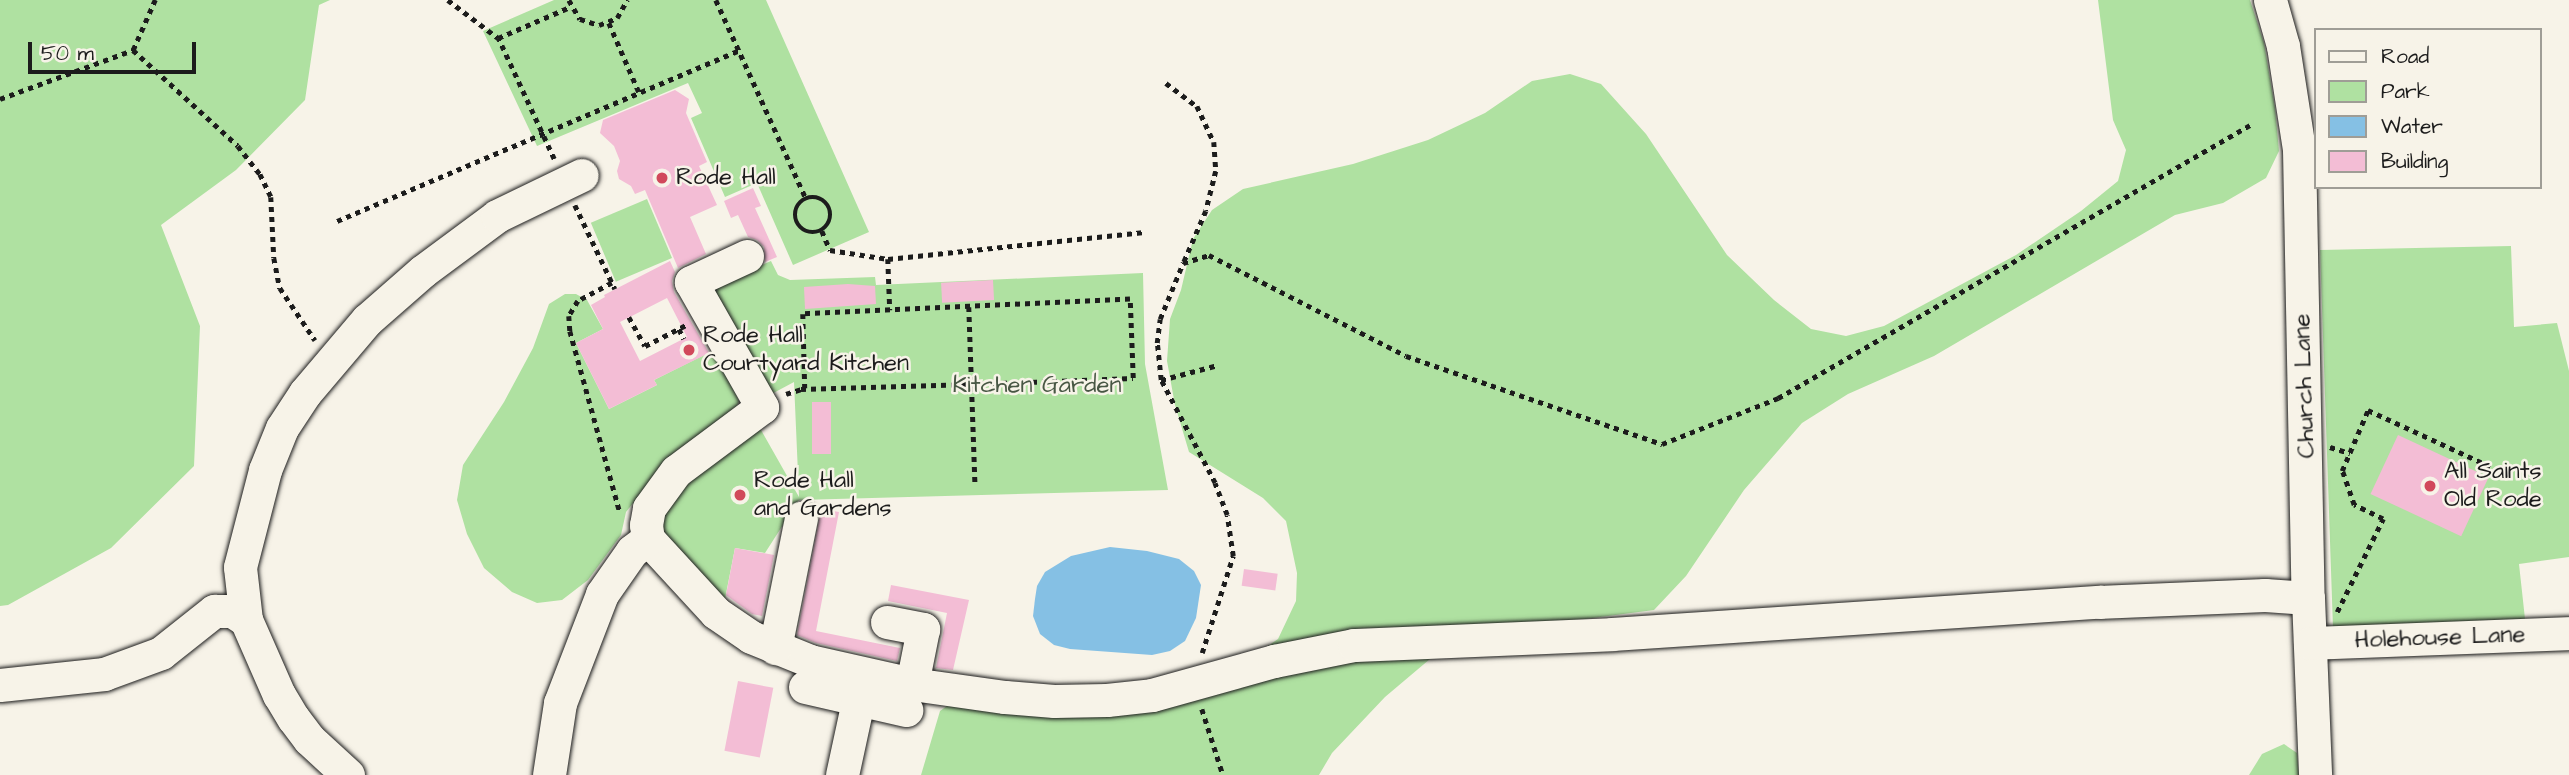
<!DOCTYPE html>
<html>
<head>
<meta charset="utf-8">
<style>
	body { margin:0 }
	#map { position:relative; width:2569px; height:775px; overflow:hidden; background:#f7f3e8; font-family:"Architects Daughter",sans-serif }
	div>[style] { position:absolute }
	.green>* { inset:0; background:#afe1a1; transform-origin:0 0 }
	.water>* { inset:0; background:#85c0e4 }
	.building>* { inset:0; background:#f3bdd5; transform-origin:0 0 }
	.path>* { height:4.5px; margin-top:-2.25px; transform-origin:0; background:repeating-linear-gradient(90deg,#1c1c1c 0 5px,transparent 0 10px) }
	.path>.ring { margin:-2.25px; padding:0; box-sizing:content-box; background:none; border:4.5px solid #1c1c1c; border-radius:50% }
	.roads { filter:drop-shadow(0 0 2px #1c1c1c) drop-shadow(0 0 2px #1c1c1c) }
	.minor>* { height:33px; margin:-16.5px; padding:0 16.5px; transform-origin:16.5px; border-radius:16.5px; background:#f7f3e8 }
	.dots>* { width:19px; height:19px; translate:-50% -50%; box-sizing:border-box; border:4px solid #f7f3e8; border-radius:50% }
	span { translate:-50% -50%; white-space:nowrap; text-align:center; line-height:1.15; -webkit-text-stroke:5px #f7f3e8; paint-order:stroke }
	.poi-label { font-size:24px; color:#1c1c1c }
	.left { translate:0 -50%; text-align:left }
	.park-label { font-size:24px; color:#485744 }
	.street-label { font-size:24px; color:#1c1c1c }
	.legend { position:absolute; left:2314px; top:28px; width:228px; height:161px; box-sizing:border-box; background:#f7f3e8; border:2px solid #9f9d96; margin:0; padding:9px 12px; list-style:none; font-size:21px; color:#1c1c1c }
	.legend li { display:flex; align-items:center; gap:14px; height:35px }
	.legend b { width:35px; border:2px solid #9f9d96 }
	.scale { position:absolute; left:28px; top:42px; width:168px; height:32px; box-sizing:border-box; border:4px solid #1c1c1c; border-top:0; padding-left:9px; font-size:21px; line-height:24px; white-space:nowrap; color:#1c1c1c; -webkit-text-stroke:5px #f7f3e8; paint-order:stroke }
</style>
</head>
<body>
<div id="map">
	<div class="green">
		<div style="clip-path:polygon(0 0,330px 0,319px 5px,305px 100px,236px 170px,161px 225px,200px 326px,194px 466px,111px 548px,8px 605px,0 606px)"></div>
		<div style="clip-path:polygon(554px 0,766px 0,869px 232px,793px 265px,757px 183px,725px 197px,691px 118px,702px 113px,688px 83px,537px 146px,483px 31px)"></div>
		<div style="clip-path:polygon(2098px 0,2250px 0,2264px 43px,2275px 108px,2279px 151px,2266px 178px,2223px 203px,2175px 215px,1934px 356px,1848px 394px,1802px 423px,1744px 490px,1686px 576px,1654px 610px,1562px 622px,1430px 659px,1385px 697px,1332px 753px,1319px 775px,921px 775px,940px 711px,951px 703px,1019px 708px,1242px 664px,1278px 639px,1296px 601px,1297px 573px,1286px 521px,1263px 498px,1189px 452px,1175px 405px,1167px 361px,1170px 319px,1181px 290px,1193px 239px,1212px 210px,1243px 189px,1353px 164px,1428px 140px,1485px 113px,1532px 81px,1570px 74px,1601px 84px,1646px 134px,1727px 255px,1774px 300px,1811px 329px,1846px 336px,1884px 326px,2016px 255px,2081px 211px,2118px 181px,2126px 150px,2113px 120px)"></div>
		<div style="left:647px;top:199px;width:64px;height:61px;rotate:67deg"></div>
		<div style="clip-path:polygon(2511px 246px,2514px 327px,2557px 323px,2569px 371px,2569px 557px,2519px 564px,2525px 619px,2333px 628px,2320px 250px)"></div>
		<div style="clip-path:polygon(771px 261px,778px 275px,790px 280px,875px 277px,876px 285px,1143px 273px,1145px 364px,1168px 490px,799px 500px,765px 553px,735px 548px,723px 609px,664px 541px,661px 515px,675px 486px,757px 423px,799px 497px,794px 382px,766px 397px,707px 290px)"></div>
		<div style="clip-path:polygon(565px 294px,576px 294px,587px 300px,603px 329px,576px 343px,609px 409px,657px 385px,654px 380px,714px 350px,739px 401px,737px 406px,670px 457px,626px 512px,621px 535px,588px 580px,562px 600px,537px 603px,512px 592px,484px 568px,467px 534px,457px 500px,463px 465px,504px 402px,533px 348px,549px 304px)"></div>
		<div style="clip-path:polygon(2284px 744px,2297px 753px,2299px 775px,2249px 775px,2262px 754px)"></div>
	</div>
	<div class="water">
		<div style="clip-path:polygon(1110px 547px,1147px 551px,1179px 559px,1194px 571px,1201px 585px,1196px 618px,1185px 641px,1170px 651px,1152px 655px,1070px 649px,1054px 645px,1040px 634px,1033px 616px,1035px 599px,1037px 586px,1045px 572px,1071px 556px)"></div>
	</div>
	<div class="building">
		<div style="clip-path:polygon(675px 90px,689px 99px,686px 113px,707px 162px,699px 166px,717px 205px,690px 217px,706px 254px,678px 268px,645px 190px,635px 194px,631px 186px,619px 179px,617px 171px,620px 161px,614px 146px,600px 133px,603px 120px)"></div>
		<div style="clip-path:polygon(753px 188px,761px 206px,755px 208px,777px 257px,765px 262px,764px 247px,757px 240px,748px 237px,738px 215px,731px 218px,724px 201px)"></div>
		<div style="clip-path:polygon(evenodd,670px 261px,675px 272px,672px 281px,674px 292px,709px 353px,654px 380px,657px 385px,609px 409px,576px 343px,603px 329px,591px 305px,605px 297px,604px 295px,670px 261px,667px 298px,687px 337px,640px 361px,620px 322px,667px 298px)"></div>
		<div style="left:993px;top:280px;width:20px;height:52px;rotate:87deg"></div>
		<div style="clip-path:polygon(848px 284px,875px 286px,876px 304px,805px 309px,804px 287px)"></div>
		<div style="left:812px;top:402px;width:19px;height:52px"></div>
		<div style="left:2398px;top:435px;width:100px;height:65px;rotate:25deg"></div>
		<div style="clip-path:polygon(821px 509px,839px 512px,816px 631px,900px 648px,897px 661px,816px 643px,797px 635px)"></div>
		<div style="clip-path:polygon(735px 548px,774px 555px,762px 616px,752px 614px,726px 595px)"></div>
		<div style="left:1244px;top:569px;width:34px;height:17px;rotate:8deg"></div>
		<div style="clip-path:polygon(891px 585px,969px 600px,953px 670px,936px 668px,947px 613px,888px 601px)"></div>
		<div style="left:738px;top:681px;width:36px;height:71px;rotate:11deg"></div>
	</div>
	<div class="path">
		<div style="left:448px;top:0;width:63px;rotate:37.2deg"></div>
		<div style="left:569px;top:0;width:22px;rotate:60deg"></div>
		<div style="left:580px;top:19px;width:20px;rotate:18deg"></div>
		<div style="left:599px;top:25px;width:19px;rotate:-21deg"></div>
		<div style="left:617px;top:18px;width:21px;rotate:-61deg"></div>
		<div style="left:716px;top:0;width:217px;rotate:65.6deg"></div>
		<div style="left:609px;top:23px;width:75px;rotate:66.5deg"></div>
		<div style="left:133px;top:50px;width:142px;rotate:42.4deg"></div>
		<div style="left:238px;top:146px;width:36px;rotate:52deg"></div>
		<div style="left:260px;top:174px;width:25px;rotate:64deg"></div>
		<div style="left:271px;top:197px;width:61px;rotate:87.2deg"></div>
		<div style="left:274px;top:258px;width:31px;rotate:79deg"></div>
		<div style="left:280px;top:288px;width:63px;rotate:56.1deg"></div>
		<div style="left:1166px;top:83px;width:39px;rotate:37deg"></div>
		<div style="left:1197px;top:106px;width:40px;rotate:65deg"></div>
		<div style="left:1214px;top:142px;width:29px;rotate:86deg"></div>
		<div style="left:1216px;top:171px;width:41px;rotate:104deg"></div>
		<div style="left:1206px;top:211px;width:56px;rotate:113.3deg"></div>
		<div style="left:0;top:99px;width:142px;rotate:-20.2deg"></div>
		<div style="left:133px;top:50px;width:55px;rotate:-66.3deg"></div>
		<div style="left:554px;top:159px;width:133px;rotate:-114.8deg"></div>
		<div style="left:498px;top:38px;width:78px;rotate:-23.3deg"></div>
		<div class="ring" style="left:795px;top:197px;width:31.5px;height:31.5px"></div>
		<div style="left:575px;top:205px;width:93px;rotate:64.5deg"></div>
		<div style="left:337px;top:221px;width:436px;rotate:-23deg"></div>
		<div style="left:822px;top:231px;width:21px;rotate:67deg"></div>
		<div style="left:830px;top:250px;width:59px;rotate:8.8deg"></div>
		<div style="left:888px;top:259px;width:51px;rotate:87.8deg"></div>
		<div style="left:888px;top:259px;width:258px;rotate:-6deg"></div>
		<div style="left:612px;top:283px;width:38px;rotate:152deg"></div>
		<div style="left:578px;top:301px;width:17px;rotate:121deg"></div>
		<div style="left:569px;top:316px;width:15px;rotate:86deg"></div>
		<div style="left:570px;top:331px;width:188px;rotate:74.6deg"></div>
		<div style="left:969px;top:307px;width:175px;rotate:88deg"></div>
		<div style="left:629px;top:317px;width:33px;rotate:61deg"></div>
		<div style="left:645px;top:346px;width:46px;rotate:-27.1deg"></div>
		<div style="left:679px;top:329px;width:11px;rotate:63deg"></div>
		<div style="left:1161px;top:380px;width:59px;rotate:-14.7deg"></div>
		<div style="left:786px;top:394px;width:16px;rotate:-18deg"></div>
		<div style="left:801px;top:389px;width:171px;rotate:-1.7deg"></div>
		<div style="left:972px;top:384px;width:161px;rotate:-2.1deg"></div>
		<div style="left:1133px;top:378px;width:79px;rotate:-92.2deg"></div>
		<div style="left:1130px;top:299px;width:327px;rotate:177.4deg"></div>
		<div style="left:803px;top:314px;width:74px;rotate:88.5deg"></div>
		<div style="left:2330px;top:447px;width:21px;rotate:17deg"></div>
		<div style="left:2337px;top:612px;width:104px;rotate:-63.7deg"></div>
		<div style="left:2383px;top:519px;width:32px;rotate:-154deg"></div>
		<div style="left:2354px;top:505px;width:36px;rotate:-109deg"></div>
		<div style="left:2342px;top:471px;width:66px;rotate:-66.9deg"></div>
		<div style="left:2368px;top:410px;width:145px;rotate:24.8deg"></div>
		<div style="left:1202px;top:653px;width:102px;rotate:-72.3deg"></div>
		<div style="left:1233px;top:556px;width:41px;rotate:-98.3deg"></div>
		<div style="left:1227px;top:515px;width:34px;rotate:-111deg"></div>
		<div style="left:1215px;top:483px;width:116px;rotate:-117.7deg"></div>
		<div style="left:1161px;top:380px;width:37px;rotate:-96deg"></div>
		<div style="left:1157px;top:343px;width:24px;rotate:-83deg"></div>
		<div style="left:1160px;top:319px;width:61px;rotate:-67.7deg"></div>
		<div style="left:1183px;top:263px;width:27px;rotate:-17deg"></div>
		<div style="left:1209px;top:255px;width:221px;rotate:27.1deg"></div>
		<div style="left:1406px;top:356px;width:271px;rotate:19deg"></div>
		<div style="left:1662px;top:444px;width:125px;rotate:-21.6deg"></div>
		<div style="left:1778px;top:398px;width:545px;rotate:-30.04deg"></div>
		<div style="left:1202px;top:709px;width:69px;rotate:72.3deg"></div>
	</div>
	<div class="roads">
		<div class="minor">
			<div style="left:2270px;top:0;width:48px;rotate:74.2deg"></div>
			<div style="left:2283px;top:46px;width:104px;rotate:81.2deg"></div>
			<div style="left:2299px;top:149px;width:449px;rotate:88.9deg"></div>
			<div style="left:2308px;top:598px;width:177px;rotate:87.7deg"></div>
			<div style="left:747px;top:256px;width:62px;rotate:155.1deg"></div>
			<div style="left:691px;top:282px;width:144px;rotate:60.4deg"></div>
			<div style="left:762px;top:407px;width:107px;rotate:143.3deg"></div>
			<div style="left:676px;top:471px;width:46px;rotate:126.1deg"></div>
			<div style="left:649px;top:508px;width:17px;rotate:100deg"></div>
			<div style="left:646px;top:525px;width:14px;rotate:82deg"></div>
			<div style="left:648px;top:539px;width:100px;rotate:47.4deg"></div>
			<div style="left:716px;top:613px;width:42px;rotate:34.4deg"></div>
			<div style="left:751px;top:637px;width:64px;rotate:22.1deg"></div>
			<div style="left:810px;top:661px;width:105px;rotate:12.7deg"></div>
			<div style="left:912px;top:684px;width:94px;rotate:8deg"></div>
			<div style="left:1005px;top:697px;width:49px;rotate:4.7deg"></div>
			<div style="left:1054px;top:701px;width:53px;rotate:-1.1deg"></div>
			<div style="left:1107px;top:700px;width:45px;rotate:-6.3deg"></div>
			<div style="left:1152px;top:695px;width:127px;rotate:-15.6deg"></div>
			<div style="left:1274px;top:661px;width:82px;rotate:-11.3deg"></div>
			<div style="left:1354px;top:645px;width:258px;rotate:-2.4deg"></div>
			<div style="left:1612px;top:634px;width:489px;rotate:-3.8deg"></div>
			<div style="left:2100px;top:602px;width:165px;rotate:-2.4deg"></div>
			<div style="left:2265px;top:595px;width:43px;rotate:4deg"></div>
			<div style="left:887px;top:622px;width:37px;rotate:11deg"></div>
			<div style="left:923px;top:629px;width:56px;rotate:101.3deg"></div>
			<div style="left:2310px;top:643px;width:259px;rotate:-2.2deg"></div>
			<div style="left:775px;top:648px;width:133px;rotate:-78.7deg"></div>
			<div style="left:0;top:685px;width:105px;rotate:-6deg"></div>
			<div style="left:104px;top:674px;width:61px;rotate:-20.2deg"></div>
			<div style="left:161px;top:653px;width:68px;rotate:-38.4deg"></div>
			<div style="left:214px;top:611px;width:18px"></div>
			<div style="left:232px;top:611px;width:17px;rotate:33deg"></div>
			<div style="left:805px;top:687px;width:104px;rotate:12.8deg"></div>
			<div style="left:348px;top:775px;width:53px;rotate:-137.3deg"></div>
			<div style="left:309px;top:739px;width:26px;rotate:-127deg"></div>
			<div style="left:293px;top:718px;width:27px;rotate:-121deg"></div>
			<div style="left:279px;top:695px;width:82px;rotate:-113.7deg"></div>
			<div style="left:246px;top:620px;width:53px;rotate:-96.5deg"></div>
			<div style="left:240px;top:567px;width:100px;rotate:-75.5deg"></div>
			<div style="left:265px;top:470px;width:45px;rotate:-68deg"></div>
			<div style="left:282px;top:428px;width:42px;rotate:-56.7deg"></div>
			<div style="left:305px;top:393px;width:96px;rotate:-49.7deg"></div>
			<div style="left:367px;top:320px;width:74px;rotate:-41.2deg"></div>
			<div style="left:423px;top:271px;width:92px;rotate:-36.6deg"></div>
			<div style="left:497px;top:216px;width:94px;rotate:-25.8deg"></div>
			<div style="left:549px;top:775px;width:73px;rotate:-81.3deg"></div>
			<div style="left:560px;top:703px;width:117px;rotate:-68.9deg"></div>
			<div style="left:602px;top:594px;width:52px;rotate:-55.1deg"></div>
			<div style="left:632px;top:551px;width:20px;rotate:-37deg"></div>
			<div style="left:842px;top:775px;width:99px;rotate:-77.8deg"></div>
		</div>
	</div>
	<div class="dots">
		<div style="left:662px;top:178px;background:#d1495b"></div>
		<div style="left:689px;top:350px;background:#d1495b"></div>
		<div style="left:2430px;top:486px;background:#d1495b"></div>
		<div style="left:740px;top:495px;background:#d1495b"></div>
	</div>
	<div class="poi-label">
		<span class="left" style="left:676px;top:178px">Rode Hall</span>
		<span class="left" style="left:703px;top:350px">Rode Hall<br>Courtyard Kitchen</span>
		<span class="left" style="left:2444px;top:486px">All Saints<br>Old Rode</span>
		<span class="left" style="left:754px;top:495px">Rode Hall<br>and Gardens</span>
	</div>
	<div class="park-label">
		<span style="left:1037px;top:386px">Kitchen Garden</span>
	</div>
	<div class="street-label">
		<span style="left:2305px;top:386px;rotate:-92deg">Church Lane</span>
		<span style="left:2440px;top:638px;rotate:-2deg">Holehouse Lane</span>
	</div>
	<ul class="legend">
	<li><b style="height:9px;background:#f7f3e8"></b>Road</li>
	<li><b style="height:19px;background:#afe1a1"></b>Park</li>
	<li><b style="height:19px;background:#85c0e4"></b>Water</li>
	<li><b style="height:19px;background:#f3bdd5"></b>Building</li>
	</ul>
	<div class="scale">50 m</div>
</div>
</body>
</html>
